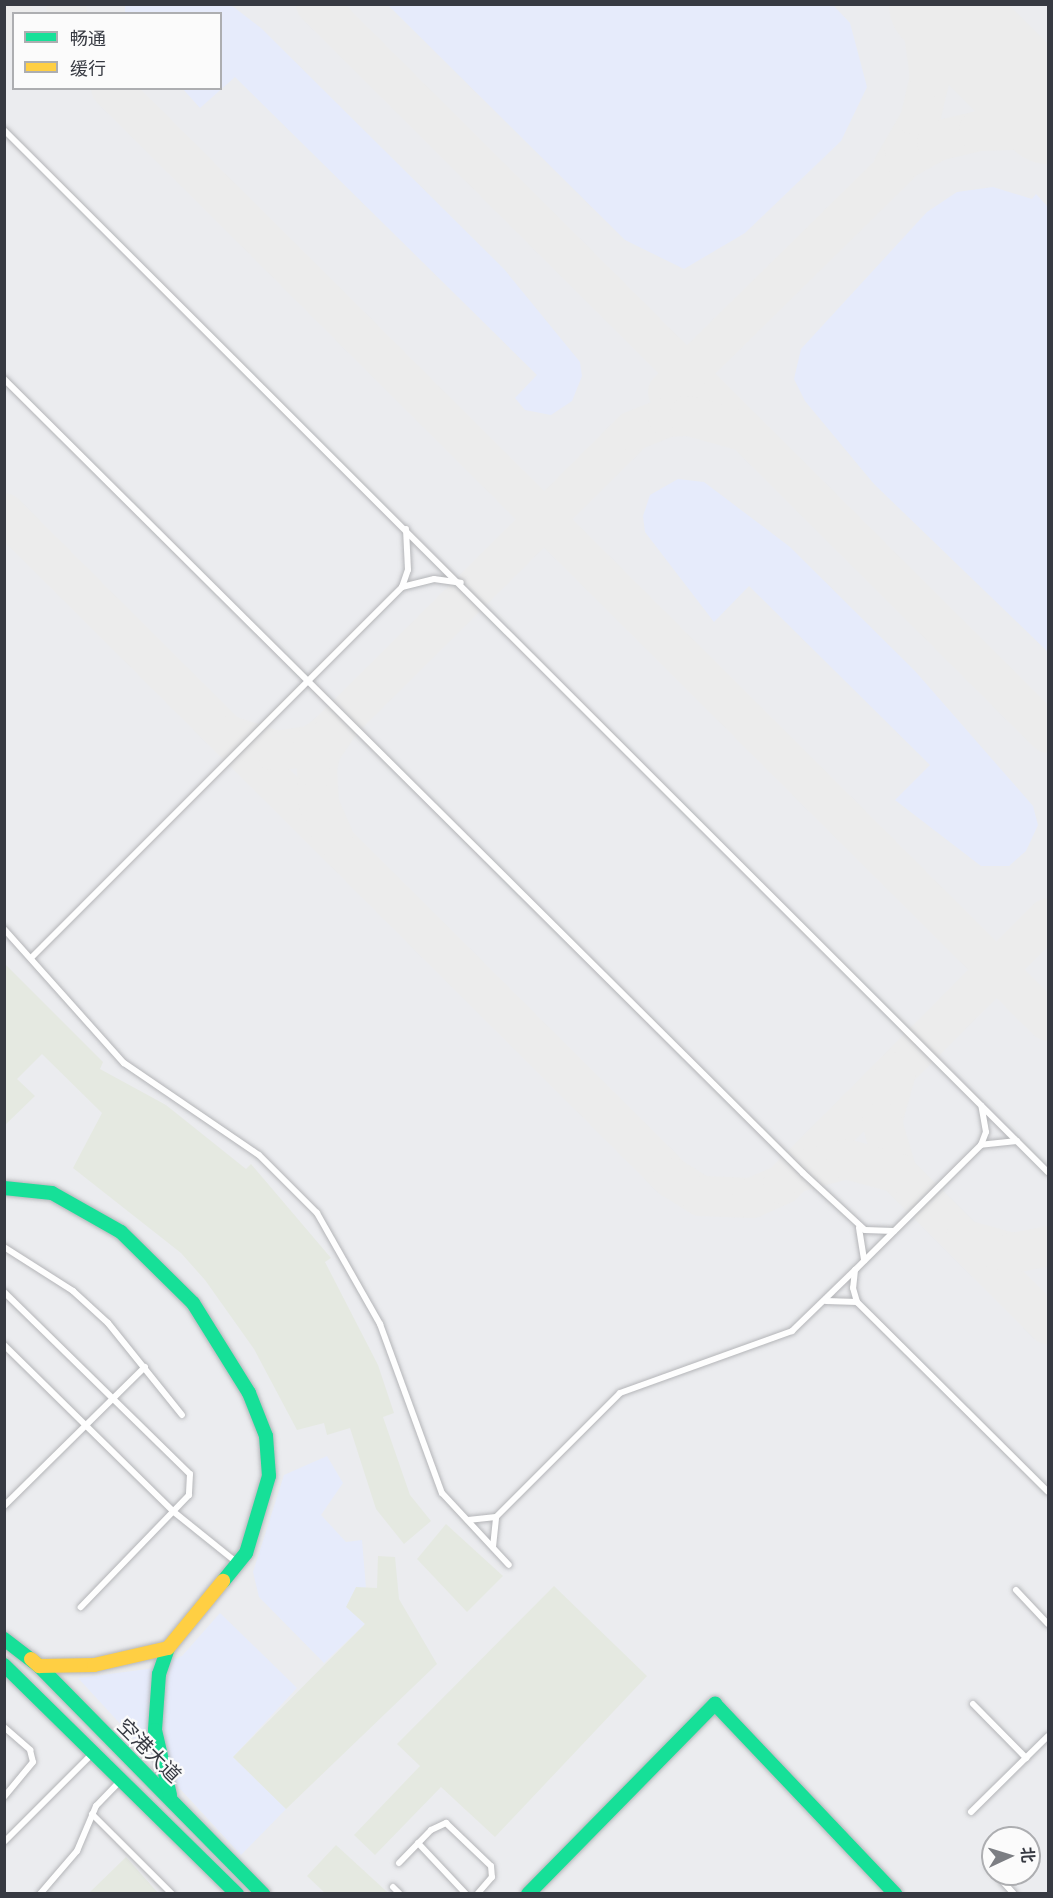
<!DOCTYPE html>
<html>
<head>
<meta charset="utf-8">
<style>
	body { margin:0 }
	#map { position:relative; width:1053px; height:1898px; overflow:hidden; background:#fbfbfb; font-family:"Nunito Sans","Noto Sans SC",sans-serif }
	div>[style] { position:absolute }
	.built>* { inset:0; background:#ebecef }
	.green>* { inset:0; background:#e6ebfb }
	.taxiway>* { height:40px; margin:-20px; padding:0 20px; transform-origin:20px; border-radius:20px; background:#ececec }
	.runway>* { height:99px; margin:-49.5px; padding:0 49.5px; transform-origin:49.5px; border-radius:49.5px; background:#ececec }
	.building>* { inset:0; background:#e5e9e1 }
	.roads { filter:drop-shadow(0 0 2px #b4b5b8) drop-shadow(0 0 2px #b4b5b8) }
	.lane>* { height:6px; margin:-3px; padding:0 3px; transform-origin:3px; border-radius:3px; background:#fefefe }
	.fast>* { height:14px; margin:-7px; padding:0 7px; transform-origin:7px; border-radius:7px; background:#16e098 }
	.slow>* { height:14px; margin:-7px; padding:0 7px; transform-origin:7px; border-radius:7px; background:#ffcf43 }
	span { translate:-50% -50%; white-space:nowrap; text-align:center; line-height:1.15; -webkit-text-stroke:4.5px #fbfbfb; paint-order:stroke }
	.street-label { font-size:20px; color:#373a42 }
	.frame { position:absolute; inset:0; border:6px solid #373a42; pointer-events:none }
	.legend { position:absolute; left:12px; top:12px; width:210px; height:78px; box-sizing:border-box; background:#fbfbfb; border:2px solid #adaeb1; margin:0; padding:8px 10px; list-style:none; font-size:18px; color:#373a42 }
	.legend li { display:flex; align-items:center; gap:12px; height:30px }
	.legend b { width:30px; border:2px solid #adaeb1 }
	.north { position:absolute; left:981px; top:1826px; width:60px; height:60px; box-sizing:border-box; background:#fbfbfb; border:2px solid #adaeb1; border-radius:50%; rotate:86deg; font-size:16px; font-weight:700; line-height:24px; text-align:center; color:#373a42 }
	.north::after { content:''; display:block; margin:auto; width:21px; height:27px; background:#7c7e83; clip-path:polygon(50% 0,100% 100%,50% 72%,0 100%) }
</style>
</head>
<body>
<div id="map">
	<div class="built">
		<div style="clip-path:polygon(evenodd,5px 5px,1048px 5px,1048px 1893px,5px 1894px,5px 5px,14px 14px,220px 14px,220px 88px,14px 88px,14px 14px,5px 5px,993px 1838px,1029px 1838px,1029px 1874px,993px 1874px,993px 1838px)"></div>
	</div>
	<div class="green">
		<div style="clip-path:polygon(125px 5px,231px 5px,261px 28px,504px 269px,580px 362px,582px 376px,572px 401px,551px 415px,525px 410px,515px 398px,537px 375px,235px 77px,200px 108px,183px 89px,220px 88px,220px 14px,125px 13px)"></div>
		<div style="clip-path:polygon(388px 5px,833px 5px,850px 23px,867px 87px,841px 141px,745px 233px,684px 269px,625px 240px)"></div>
		<div style="clip-path:polygon(993px 187px,1032px 199px,1036px 194px,1048px 207px,1048px 652px,874px 484px,805px 401px,794px 379px,801px 349px,927px 212px,957px 192px)"></div>
		<div style="clip-path:polygon(678px 479px,704px 482px,790px 547px,915px 671px,1033px 806px,1038px 825px,1026px 851px,1009px 866px,981px 866px,895px 800px,930px 765px,749px 586px,714px 622px,645px 532px,643px 516px,650px 495px)"></div>
		<div style="clip-path:polygon(327px 1456px,343px 1483px,321px 1515px,346px 1542px,362px 1540px,366px 1588px,347px 1607px,365px 1624px,324px 1663px,259px 1597px,253px 1572px,284px 1475px)"></div>
		<div style="clip-path:polygon(220px 1613px,297px 1688px,233px 1757px,286px 1809px,241px 1855px,78px 1678px,148px 1669px,182px 1656px)"></div>
	</div>
	<div class="taxiway">
		<div style="left:66px;top:4px;width:10px;rotate:84deg"></div>
		<div style="left:316px;top:4px;width:1033px;rotate:44.88deg"></div>
		<div style="left:4px;top:24px;width:13px;rotate:-42deg"></div>
		<div style="left:111px;top:88px;width:1322px;rotate:44.88deg"></div>
		<div style="left:894px;top:165px;width:52px;rotate:-60deg"></div>
		<div style="left:920px;top:120px;width:44px;rotate:-76.9deg"></div>
		<div style="left:930px;top:77px;width:74px;rotate:-97.8deg"></div>
		<div style="left:668px;top:392px;width:332px;rotate:-44.5deg"></div>
		<div style="left:905px;top:159px;width:37px;rotate:-29deg"></div>
		<div style="left:937px;top:141px;width:43px;rotate:-13.4deg"></div>
		<div style="left:979px;top:131px;width:38px;rotate:-2deg"></div>
		<div style="left:1017px;top:130px;width:32px;rotate:14deg"></div>
		<div style="left:4px;top:513px;width:943px;rotate:44.87deg"></div>
		<div style="left:672px;top:1178px;width:34px;rotate:32deg"></div>
		<div style="left:701px;top:1196px;width:51px;rotate:2.2deg"></div>
		<div style="left:752px;top:1198px;width:34px;rotate:-24deg"></div>
		<div style="left:783px;top:1184px;width:375px;rotate:-45.1deg"></div>
		<div style="left:231px;top:736px;width:48px;rotate:18.1deg"></div>
		<div style="left:277px;top:751px;width:36px;rotate:-9deg"></div>
		<div style="left:313px;top:745px;width:17px;rotate:-36deg"></div>
		<div style="left:327px;top:735px;width:431px;rotate:-44.8deg"></div>
		<div style="left:633px;top:431px;width:38px;rotate:-22deg"></div>
		<div style="left:668px;top:417px;width:21px;rotate:-3deg"></div>
		<div style="left:689px;top:416px;width:56px;rotate:15.5deg"></div>
		<div style="left:333px;top:836px;width:34px;rotate:-114deg"></div>
		<div style="left:319px;top:805px;width:37px;rotate:-93deg"></div>
		<div style="left:317px;top:768px;width:17px;rotate:-77deg"></div>
		<div style="left:321px;top:751px;width:34px;rotate:-56deg"></div>
		<div style="left:896px;top:1072px;width:52px;rotate:105.6deg"></div>
		<div style="left:882px;top:1122px;width:53px;rotate:73.6deg"></div>
		<div style="left:897px;top:1173px;width:214px;rotate:45deg"></div>
		<div style="left:795px;top:1173px;width:53px;rotate:-15.4deg"></div>
		<div style="left:846px;top:1159px;width:53px;rotate:15.4deg"></div>
		<div style="left:965px;top:1240px;width:50px;rotate:15.2deg"></div>
		<div style="left:1013px;top:1253px;width:36px;rotate:-11deg"></div>
	</div>
	<div class="runway">
		<div style="left:938px;top:4px;width:156px;rotate:45deg"></div>
	</div>
	<div class="building">
		<div style="clip-path:polygon(4px 963px,103px 1062px,100px 1069px,166px 1105px,246px 1169px,251px 1164px,331px 1258px,325px 1262px,378px 1365px,394px 1413px,383px 1417px,410px 1495px,431px 1521px,404px 1544px,376px 1509px,350px 1428px,327px 1435px,324px 1423px,297px 1430px,254px 1349px,205px 1280px,181px 1253px,73px 1168px,102px 1113px,42px 1054px,17px 1079px,35px 1096px,4px 1126px)"></div>
		<div style="clip-path:polygon(446px 1524px,503px 1576px,467px 1612px,417px 1559px)"></div>
		<div style="clip-path:polygon(378px 1556px,395px 1557px,399px 1599px,437px 1664px,286px 1809px,233px 1757px,365px 1624px,346px 1607px,356px 1587px,377px 1588px)"></div>
		<div style="clip-path:polygon(554px 1586px,647px 1676px,495px 1837px,441px 1787px,375px 1855px,354px 1835px,420px 1766px,397px 1744px)"></div>
		<div style="clip-path:polygon(336px 1845px,385px 1890px,389px 1894px,326px 1894px,307px 1876px)"></div>
		<div style="clip-path:polygon(126px 1857px,159px 1894px,88px 1894px)"></div>
	</div>
	<div class="roads">
		<div class="lane">
			<div style="left:4px;top:130px;width:1475px;rotate:44.95deg"></div>
			<div style="left:4px;top:379px;width:1126px;rotate:44.82deg"></div>
			<div style="left:803px;top:1173px;width:84px;rotate:42.6deg"></div>
			<div style="left:865px;top:1230px;width:29px;rotate:2deg"></div>
			<div style="left:402px;top:587px;width:33px;rotate:-14deg"></div>
			<div style="left:434px;top:579px;width:27px;rotate:8deg"></div>
			<div style="left:4px;top:929px;width:180px;rotate:48.2deg"></div>
			<div style="left:124px;top:1063px;width:163px;rotate:34.3deg"></div>
			<div style="left:259px;top:1155px;width:82px;rotate:45deg"></div>
			<div style="left:317px;top:1213px;width:128px;rotate:60.4deg"></div>
			<div style="left:380px;top:1324px;width:180px;rotate:69.9deg"></div>
			<div style="left:442px;top:1493px;width:98px;rotate:47.1deg"></div>
			<div style="left:31px;top:958px;width:525px;rotate:-45deg"></div>
			<div style="left:402px;top:587px;width:18px;rotate:-71deg"></div>
			<div style="left:408px;top:570px;width:41px;rotate:-92.8deg"></div>
			<div style="left:1017px;top:1141px;width:36px;rotate:174deg"></div>
			<div style="left:981px;top:1145px;width:177px;rotate:135.2deg"></div>
			<div style="left:855px;top:1270px;width:18px;rotate:96deg"></div>
			<div style="left:853px;top:1288px;width:15px;rotate:74deg"></div>
			<div style="left:857px;top:1302px;width:269px;rotate:44.8deg"></div>
			<div style="left:981px;top:1145px;width:14px;rotate:-69deg"></div>
			<div style="left:986px;top:1132px;width:27px;rotate:-100deg"></div>
			<div style="left:859px;top:1228px;width:33px;rotate:81deg"></div>
			<div style="left:4px;top:1247px;width:82px;rotate:32.5deg"></div>
			<div style="left:73px;top:1291px;width:47px;rotate:42.4deg"></div>
			<div style="left:108px;top:1323px;width:118px;rotate:51.2deg"></div>
			<div style="left:4px;top:1292px;width:260px;rotate:44.4deg"></div>
			<div style="left:190px;top:1474px;width:21px;rotate:93deg"></div>
			<div style="left:189px;top:1495px;width:156px;rotate:134deg"></div>
			<div style="left:826px;top:1301px;width:31px;rotate:2deg"></div>
			<div style="left:4px;top:1345px;width:238px;rotate:44.5deg"></div>
			<div style="left:174px;top:1512px;width:78px;rotate:38.8deg"></div>
			<div style="left:4px;top:1506px;width:198px;rotate:-44.6deg"></div>
			<div style="left:468px;top:1520px;width:28px;rotate:-6deg"></div>
			<div style="left:496px;top:1517px;width:175px;rotate:-45deg"></div>
			<div style="left:620px;top:1393px;width:183px;rotate:-19.8deg"></div>
			<div style="left:792px;top:1331px;width:88px;rotate:-44.1deg"></div>
			<div style="left:493px;top:1547px;width:30px;rotate:-84deg"></div>
			<div style="left:1016px;top:1590px;width:47px;rotate:46.7deg"></div>
			<div style="left:973px;top:1704px;width:76px;rotate:45.5deg"></div>
			<div style="left:4px;top:1727px;width:35px;rotate:41deg"></div>
			<div style="left:30px;top:1750px;width:12px;rotate:76deg"></div>
			<div style="left:33px;top:1762px;width:45px;rotate:129.6deg"></div>
			<div style="left:971px;top:1812px;width:108px;rotate:-44.6deg"></div>
			<div style="left:92px;top:1814px;width:113px;rotate:45deg"></div>
			<div style="left:4px;top:1842px;width:124px;rotate:-45deg"></div>
			<div style="left:418px;top:1843px;width:70px;rotate:46.7deg"></div>
			<div style="left:399px;top:1863px;width:46px;rotate:-45.9deg"></div>
			<div style="left:431px;top:1830px;width:17px;rotate:-25deg"></div>
			<div style="left:446px;top:1823px;width:62px;rotate:43.7deg"></div>
			<div style="left:491px;top:1866px;width:11px;rotate:85deg"></div>
			<div style="left:492px;top:1877px;width:23px;rotate:131deg"></div>
			<div style="left:989px;top:1866px;width:6px;rotate:51deg"></div>
			<div style="left:996px;top:1874px;width:27px;rotate:48deg"></div>
			<div style="left:393px;top:1887px;width:10px;rotate:45deg"></div>
			<div style="left:40px;top:1894px;width:57px;rotate:-49.3deg"></div>
			<div style="left:77px;top:1851px;width:49px;rotate:-67.1deg"></div>
			<div style="left:96px;top:1806px;width:35px;rotate:-46deg"></div>
		</div>
		<div class="fast">
			<div style="left:4px;top:1188px;width:48px;rotate:5.9deg"></div>
			<div style="left:52px;top:1193px;width:79px;rotate:29.5deg"></div>
			<div style="left:121px;top:1232px;width:101px;rotate:44.6deg"></div>
			<div style="left:193px;top:1303px;width:106px;rotate:58.1deg"></div>
			<div style="left:249px;top:1393px;width:46px;rotate:68.4deg"></div>
			<div style="left:266px;top:1436px;width:40px;rotate:85.7deg"></div>
			<div style="left:269px;top:1476px;width:80px;rotate:106.6deg"></div>
			<div style="left:246px;top:1553px;width:36px;rotate:129deg"></div>
			<div style="left:4px;top:1639px;width:44px;rotate:37.6deg"></div>
			<div style="left:39px;top:1666px;width:320px;rotate:45.5deg"></div>
			<div style="left:168px;top:1648px;width:28px;rotate:109deg"></div>
			<div style="left:159px;top:1674px;width:56px;rotate:94.1deg"></div>
			<div style="left:155px;top:1730px;width:67px;rotate:77deg"></div>
			<div style="left:4px;top:1665px;width:327px;rotate:44.5deg"></div>
			<div style="left:528px;top:1894px;width:267px;rotate:-45.5deg"></div>
			<div style="left:715px;top:1704px;width:262px;rotate:46.5deg"></div>
		</div>
		<div class="slow">
			<div style="left:31px;top:1659px;width:11px;rotate:41deg"></div>
			<div style="left:39px;top:1666px;width:55px;rotate:-1deg"></div>
			<div style="left:94px;top:1665px;width:76px;rotate:-12.9deg"></div>
			<div style="left:168px;top:1648px;width:87px;rotate:-50.6deg"></div>
		</div>
	</div>
	<div class="street-label">
		<span style="left:149px;top:1751px;rotate:45deg">空港大道</span>
	</div>
	<div class="frame"></div>
	<ul class="legend">
	<li><b style="height:8px;background:#16e098"></b>畅通</li>
	<li><b style="height:8px;background:#ffcf43"></b>缓行</li>
	</ul>
	<div class="north">北</div>
</div>
</body>
</html>
